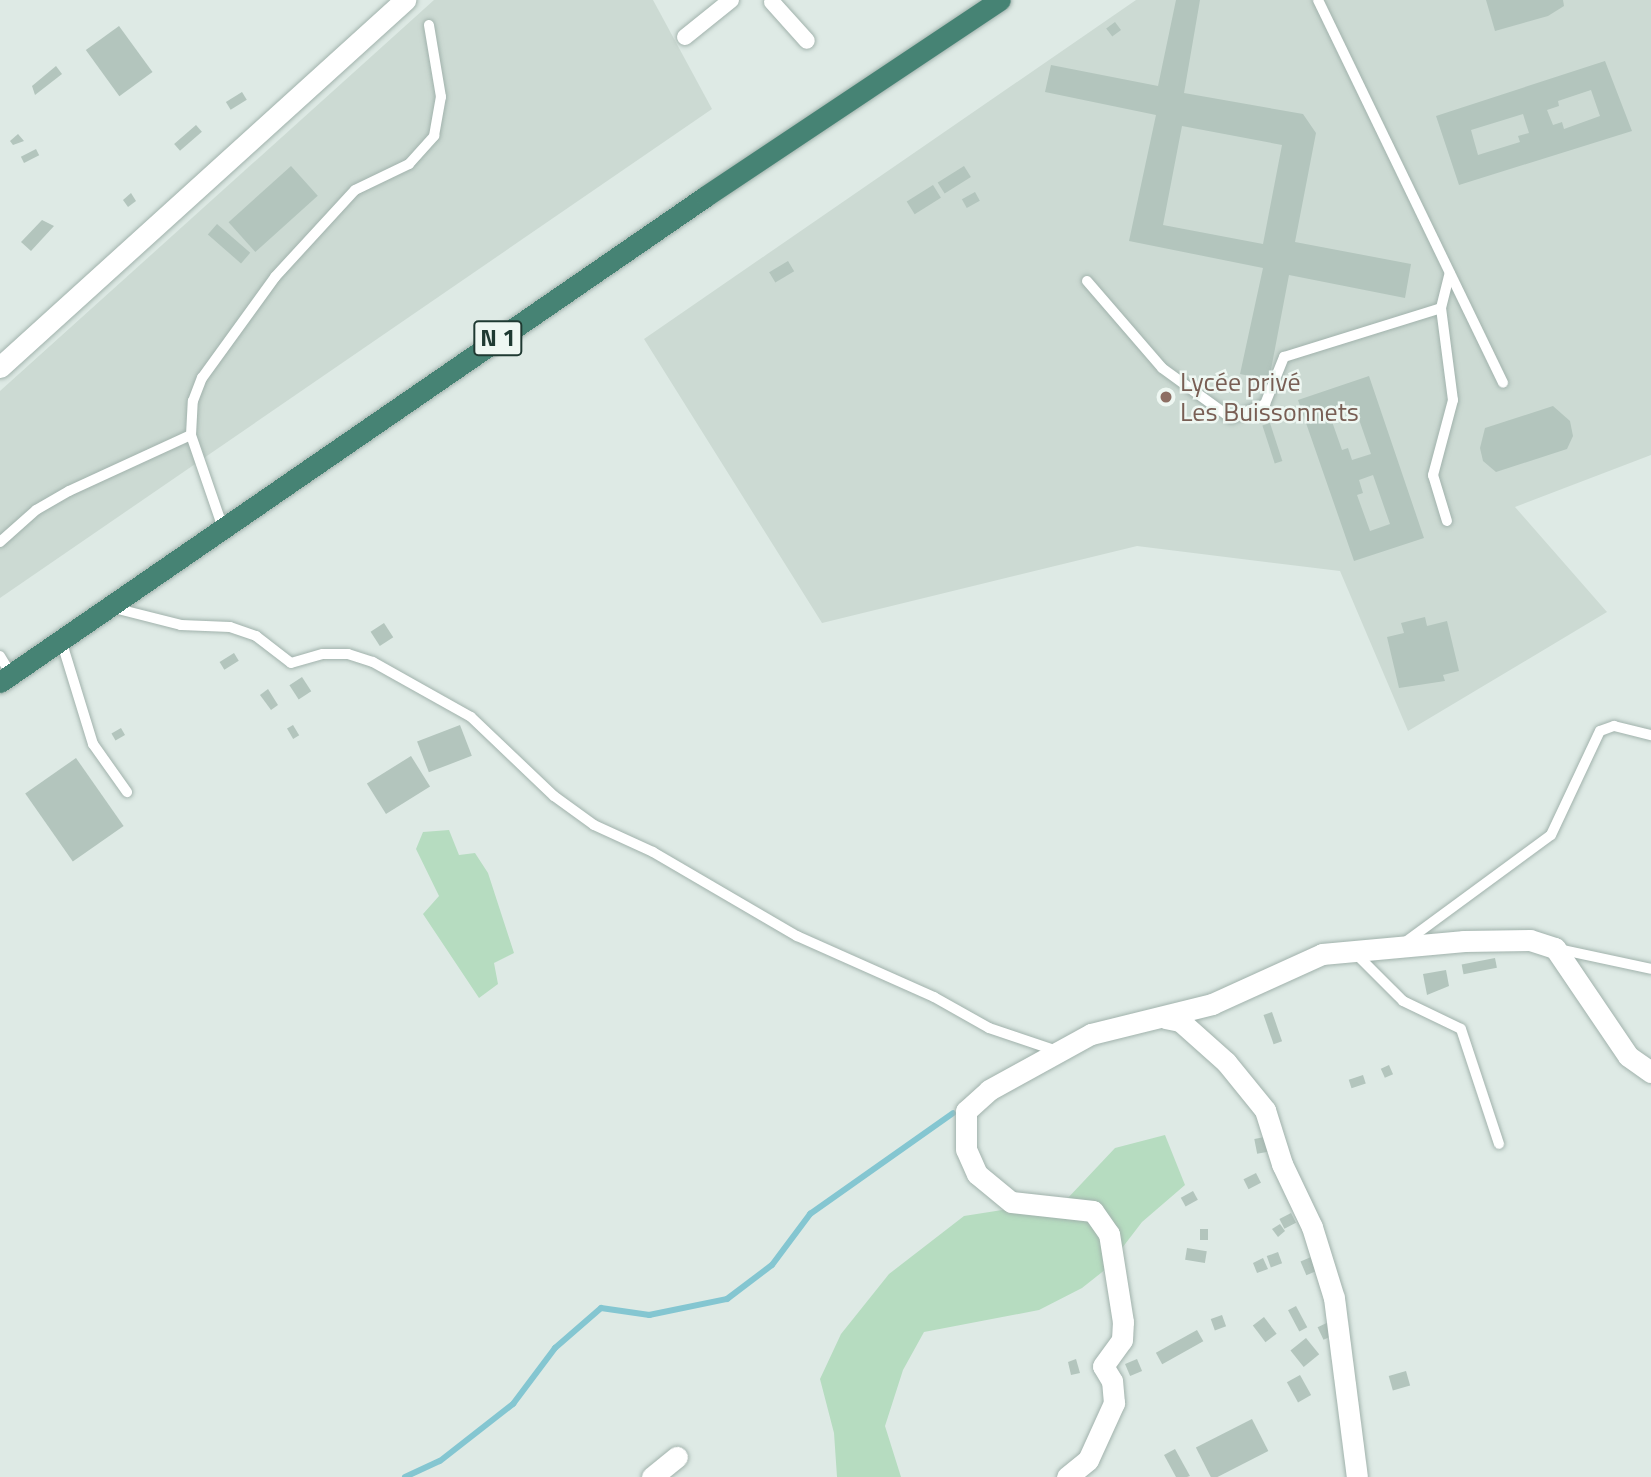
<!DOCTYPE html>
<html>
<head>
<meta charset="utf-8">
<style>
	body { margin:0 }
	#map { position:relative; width:1651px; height:1477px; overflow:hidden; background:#deeae5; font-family:"Titillium Web",sans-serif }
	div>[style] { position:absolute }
	.built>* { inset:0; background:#ccdad3 }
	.green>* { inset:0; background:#b6dcc0 }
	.stream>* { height:6px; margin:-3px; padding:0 3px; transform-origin:3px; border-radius:3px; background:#84c6d1 }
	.building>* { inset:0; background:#b3c5bd; transform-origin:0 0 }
	.roads { filter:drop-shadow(0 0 2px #a1b2ac) drop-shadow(0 0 2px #a1b2ac) }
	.service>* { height:10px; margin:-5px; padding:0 5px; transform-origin:5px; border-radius:5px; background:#fff }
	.pedestrian>* { height:16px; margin:-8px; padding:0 8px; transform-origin:8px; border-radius:8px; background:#fff }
	.minor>* { height:21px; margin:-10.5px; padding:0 10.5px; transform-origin:10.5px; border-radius:10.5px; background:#fff }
	.trunk>* { height:21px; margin:-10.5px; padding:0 10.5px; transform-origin:10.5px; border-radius:10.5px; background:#468374 }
	.dots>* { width:19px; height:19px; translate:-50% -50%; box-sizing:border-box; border:4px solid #eef7f2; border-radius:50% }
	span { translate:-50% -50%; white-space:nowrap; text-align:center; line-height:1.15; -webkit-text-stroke:5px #eef7f2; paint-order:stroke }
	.shield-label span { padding:2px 5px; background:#eef7f2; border:2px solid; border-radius:5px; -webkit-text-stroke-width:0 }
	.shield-label { font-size:24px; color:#1f3a32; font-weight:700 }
	.education-label { font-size:26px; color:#785e54 }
	.left { translate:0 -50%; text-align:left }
</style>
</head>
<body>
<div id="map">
	<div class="built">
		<div style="clip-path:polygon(434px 0,653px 0,712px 109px,0 598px,0 391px)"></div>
		<div style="clip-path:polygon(1136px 0,1651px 0,1651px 455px,1515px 507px,1607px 612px,1408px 731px,1340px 571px,1137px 546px,822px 623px,644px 339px)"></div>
	</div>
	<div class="green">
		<div style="clip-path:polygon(449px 830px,459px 855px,475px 853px,488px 873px,514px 953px,494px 963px,498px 984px,479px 998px,423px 914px,439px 896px,416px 849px,423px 832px)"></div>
		<div style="clip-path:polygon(1165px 1135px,1185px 1185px,1142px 1222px,1106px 1269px,1082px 1288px,1039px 1310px,924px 1332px,903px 1370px,885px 1426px,901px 1477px,837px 1477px,834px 1433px,820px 1379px,841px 1334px,889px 1274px,964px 1216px,1066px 1200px,1115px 1148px)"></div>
	</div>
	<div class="stream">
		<div style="left:405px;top:1477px;width:38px;rotate:-25deg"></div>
		<div style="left:440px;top:1461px;width:93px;rotate:-38deg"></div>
		<div style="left:513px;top:1404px;width:70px;rotate:-53.1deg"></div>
		<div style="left:555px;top:1348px;width:61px;rotate:-41deg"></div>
		<div style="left:601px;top:1308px;width:49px;rotate:8.3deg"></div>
		<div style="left:649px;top:1315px;width:80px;rotate:-11.6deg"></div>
		<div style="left:727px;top:1299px;width:56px;rotate:-37.1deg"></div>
		<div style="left:772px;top:1265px;width:64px;rotate:-53.3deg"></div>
		<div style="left:810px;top:1214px;width:175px;rotate:-35.2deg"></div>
	</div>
	<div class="building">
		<div style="clip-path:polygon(evenodd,1176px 0,1200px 0,1184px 93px,1303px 114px,1316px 133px,1295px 242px,1411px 264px,1405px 298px,1289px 275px,1269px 380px,1240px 374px,1263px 268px,1129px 241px,1156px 115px,1045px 92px,1051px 65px,1158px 86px,1176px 0,1182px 126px,1282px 145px,1263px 244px,1163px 225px,1182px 126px)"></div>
		<div style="clip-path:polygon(1486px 0,1563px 0,1564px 6px,1548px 16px,1495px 31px)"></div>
		<div style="left:1115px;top:22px;width:10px;height:11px;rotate:53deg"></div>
		<div style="left:119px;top:26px;width:57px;height:41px;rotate:54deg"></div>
		<div style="clip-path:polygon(evenodd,1605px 61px,1632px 131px,1459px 185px,1436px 116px,1605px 61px,1591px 90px,1600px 116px,1564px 129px,1562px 122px,1553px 125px,1547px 110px,1559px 106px,1558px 101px,1591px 90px,1605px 61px,1523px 114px,1529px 133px,1518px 136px,1520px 142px,1478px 155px,1471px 130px,1523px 114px)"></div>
		<div style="clip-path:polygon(56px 66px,62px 74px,35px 95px,32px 86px)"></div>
		<div style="left:242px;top:92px;width:9px;height:19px;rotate:58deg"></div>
		<div style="left:196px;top:125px;width:9px;height:29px;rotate:49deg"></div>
		<div style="clip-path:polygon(18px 134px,24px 141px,13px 145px,10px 141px)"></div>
		<div style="left:36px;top:149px;width:7px;height:17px;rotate:63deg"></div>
		<div style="left:291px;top:166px;width:40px;height:84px;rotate:48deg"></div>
		<div style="left:964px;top:166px;width:13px;height:31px;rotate:58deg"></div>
		<div style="left:933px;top:185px;width:15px;height:31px;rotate:58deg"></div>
		<div style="left:975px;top:192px;width:10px;height:15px;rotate:61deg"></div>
		<div style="clip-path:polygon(131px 193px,136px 201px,128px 207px,123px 200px)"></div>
		<div style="clip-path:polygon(42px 220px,54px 226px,31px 251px,21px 242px)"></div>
		<div style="left:217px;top:224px;width:44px;height:14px;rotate:41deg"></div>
		<div style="left:788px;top:261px;width:12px;height:22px;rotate:59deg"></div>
		<div style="clip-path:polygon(evenodd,1369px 376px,1424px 538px,1354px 561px,1298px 400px,1369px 376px,1354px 405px,1371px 454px,1352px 460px,1348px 448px,1342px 450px,1329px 413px,1354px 405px,1369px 376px,1373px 475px,1390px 524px,1370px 531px,1357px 495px,1363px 493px,1359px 480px,1373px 475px)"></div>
		<div style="clip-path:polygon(1553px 406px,1570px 421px,1573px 436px,1567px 449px,1496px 472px,1483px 461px,1480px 448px,1485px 428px)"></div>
		<div style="left:1270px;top:423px;width:40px;height:8px;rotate:72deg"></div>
		<div style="clip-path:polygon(1425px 617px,1427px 626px,1447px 621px,1459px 671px,1443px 675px,1445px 681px,1399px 688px,1387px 637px,1404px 633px,1401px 623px)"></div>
		<div style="left:384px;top:623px;width:17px;height:16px;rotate:57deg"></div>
		<div style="left:234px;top:653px;width:9px;height:17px;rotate:58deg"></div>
		<div style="left:302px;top:677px;width:17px;height:15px;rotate:57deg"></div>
		<div style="clip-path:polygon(268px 689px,278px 705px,271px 710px,260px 695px)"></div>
		<div style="left:293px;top:725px;width:12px;height:7px;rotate:59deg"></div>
		<div style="left:460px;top:725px;width:33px;height:46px;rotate:69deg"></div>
		<div style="left:121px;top:728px;width:8px;height:11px;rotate:60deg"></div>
		<div style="left:411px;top:756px;width:36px;height:52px;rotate:58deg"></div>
		<div style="left:76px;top:758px;width:83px;height:62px;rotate:55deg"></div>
		<div style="left:1495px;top:958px;width:10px;height:34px;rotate:79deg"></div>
		<div style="clip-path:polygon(1446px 970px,1449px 986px,1427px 995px,1423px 974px)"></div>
		<div style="left:1272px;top:1012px;width:31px;height:9px;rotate:71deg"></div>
		<div style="left:1389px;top:1065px;width:10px;height:9px;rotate:66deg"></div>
		<div style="left:1363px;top:1075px;width:9px;height:15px;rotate:72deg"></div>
		<div style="left:1270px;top:1136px;width:15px;height:16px;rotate:79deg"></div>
		<div style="left:1256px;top:1173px;width:11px;height:14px;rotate:63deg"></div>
		<div style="left:1193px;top:1191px;width:10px;height:14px;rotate:61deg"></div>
		<div style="left:1291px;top:1213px;width:11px;height:13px;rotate:63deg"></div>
		<div style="clip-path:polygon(1280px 1224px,1285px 1231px,1278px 1237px,1272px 1229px)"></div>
		<div style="left:1200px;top:1229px;width:8px;height:11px"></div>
		<div style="left:1187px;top:1248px;width:20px;height:12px;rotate:9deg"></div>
		<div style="left:1278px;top:1252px;width:12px;height:12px;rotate:70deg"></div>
		<div style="left:1318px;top:1254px;width:15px;height:19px;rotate:67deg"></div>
		<div style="clip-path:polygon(1263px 1258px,1268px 1269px,1257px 1273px,1253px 1263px)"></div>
		<div style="left:1296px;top:1306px;width:24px;height:9px;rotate:62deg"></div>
		<div style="left:1222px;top:1315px;width:12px;height:12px;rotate:70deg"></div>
		<div style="left:1264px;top:1317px;width:21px;height:14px;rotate:53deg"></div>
		<div style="left:1333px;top:1320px;width:14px;height:17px;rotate:65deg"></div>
		<div style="left:1197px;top:1330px;width:13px;height:47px;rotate:61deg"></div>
		<div style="left:1306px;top:1338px;width:21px;height:20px;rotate:51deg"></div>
		<div style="clip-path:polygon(1076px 1359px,1080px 1373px,1071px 1375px,1068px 1362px)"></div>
		<div style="left:1137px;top:1359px;width:13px;height:13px;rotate:67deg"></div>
		<div style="left:1406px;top:1371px;width:15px;height:18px;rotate:74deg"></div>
		<div style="left:1300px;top:1375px;width:23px;height:15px;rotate:61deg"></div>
		<div style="left:1252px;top:1419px;width:36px;height:63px;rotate:63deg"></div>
		<div style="clip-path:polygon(1175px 1449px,1190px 1476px,1187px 1477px,1176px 1477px,1164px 1455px)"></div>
	</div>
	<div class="roads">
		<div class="service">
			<div style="left:1318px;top:0;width:425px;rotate:64.2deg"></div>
			<div style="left:1087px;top:281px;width:115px;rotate:49.2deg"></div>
			<div style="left:1162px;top:368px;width:85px;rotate:35.9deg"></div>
			<div style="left:1231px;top:418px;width:37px;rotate:-22deg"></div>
			<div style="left:1265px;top:404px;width:51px;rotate:-68deg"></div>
			<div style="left:1284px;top:357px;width:164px;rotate:-17.3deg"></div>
			<div style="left:1441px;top:308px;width:93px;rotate:82.6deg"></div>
			<div style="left:1453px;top:400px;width:78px;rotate:104.9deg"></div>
			<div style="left:1433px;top:475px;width:48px;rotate:73.1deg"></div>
			<div style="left:1441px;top:308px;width:36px;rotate:-76deg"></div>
			<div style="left:223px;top:528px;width:98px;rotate:-109deg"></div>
			<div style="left:191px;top:435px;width:34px;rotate:-87deg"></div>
			<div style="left:193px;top:401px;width:25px;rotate:-69deg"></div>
			<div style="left:202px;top:378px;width:125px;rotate:-54.1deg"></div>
			<div style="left:275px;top:277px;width:118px;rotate:-47.4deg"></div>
			<div style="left:355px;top:190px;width:60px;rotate:-25.7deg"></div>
			<div style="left:409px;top:164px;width:38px;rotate:-48deg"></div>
			<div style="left:434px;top:136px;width:40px;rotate:-80deg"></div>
			<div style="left:441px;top:97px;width:73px;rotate:-99.5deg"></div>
			<div style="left:0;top:542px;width:48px;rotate:-41.6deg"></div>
			<div style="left:36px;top:510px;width:38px;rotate:-30deg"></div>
			<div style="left:69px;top:491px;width:134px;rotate:-24.7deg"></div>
			<div style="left:110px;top:607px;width:73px;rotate:14.2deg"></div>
			<div style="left:181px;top:625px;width:49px;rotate:2.3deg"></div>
			<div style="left:230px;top:627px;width:28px;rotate:19deg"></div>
			<div style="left:256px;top:636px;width:44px;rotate:37.6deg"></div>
			<div style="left:291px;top:663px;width:33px;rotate:-16deg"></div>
			<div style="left:323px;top:654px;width:25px"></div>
			<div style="left:348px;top:654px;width:26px;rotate:18deg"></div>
			<div style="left:373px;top:662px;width:112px;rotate:29.3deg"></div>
			<div style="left:471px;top:717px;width:115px;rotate:43.6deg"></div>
			<div style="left:554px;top:796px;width:49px;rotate:35.9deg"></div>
			<div style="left:594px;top:825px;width:65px;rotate:24.6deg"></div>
			<div style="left:653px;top:852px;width:167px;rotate:30.3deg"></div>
			<div style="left:797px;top:936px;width:150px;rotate:24deg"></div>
			<div style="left:934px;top:997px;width:63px;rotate:29.4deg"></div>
			<div style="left:989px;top:1028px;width:72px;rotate:18.7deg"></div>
			<div style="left:61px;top:640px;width:109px;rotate:72.9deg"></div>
			<div style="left:93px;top:744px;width:59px;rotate:54.7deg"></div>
			<div style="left:0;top:656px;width:21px;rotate:59deg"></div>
			<div style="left:1404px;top:943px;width:182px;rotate:-36.3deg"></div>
			<div style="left:1551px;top:835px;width:115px;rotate:-64.8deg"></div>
			<div style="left:1600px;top:731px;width:15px;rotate:-20deg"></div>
			<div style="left:1614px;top:726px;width:38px;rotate:14deg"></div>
			<div style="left:1558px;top:949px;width:95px;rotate:12.1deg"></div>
			<div style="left:1355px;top:953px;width:68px;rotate:45deg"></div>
			<div style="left:1403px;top:1001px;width:64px;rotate:25.8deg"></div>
			<div style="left:1461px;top:1029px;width:121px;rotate:71.7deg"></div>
		</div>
		<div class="pedestrian">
			<div style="left:772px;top:2px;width:52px;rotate:48.1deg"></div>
			<div style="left:685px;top:37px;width:59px;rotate:-38.8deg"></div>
		</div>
		<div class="minor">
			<div style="left:0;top:367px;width:547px;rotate:-42.18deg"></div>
			<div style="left:1165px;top:1018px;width:15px;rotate:11deg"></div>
			<div style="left:1180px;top:1021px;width:62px;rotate:41.7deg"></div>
			<div style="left:1226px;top:1062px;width:62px;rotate:50.9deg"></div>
			<div style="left:1265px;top:1110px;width:57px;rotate:72.5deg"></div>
			<div style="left:1282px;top:1164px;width:70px;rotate:64.5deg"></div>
			<div style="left:1312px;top:1227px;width:74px;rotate:72.8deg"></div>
			<div style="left:1334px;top:1298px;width:180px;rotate:82.7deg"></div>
			<div style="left:652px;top:1477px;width:32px;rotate:-39deg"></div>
			<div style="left:1067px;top:1477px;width:27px;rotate:-39deg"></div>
			<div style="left:1088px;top:1460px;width:63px;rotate:-65.5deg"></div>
			<div style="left:1114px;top:1403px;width:22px;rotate:-95deg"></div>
			<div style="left:1112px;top:1381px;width:17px;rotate:-121deg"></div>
			<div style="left:1103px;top:1366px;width:32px;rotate:-54deg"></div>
			<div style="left:1122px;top:1340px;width:18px;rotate:-87deg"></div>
			<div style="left:1123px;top:1322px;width:89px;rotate:-99deg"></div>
			<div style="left:1109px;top:1234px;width:28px;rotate:-125deg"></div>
			<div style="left:1093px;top:1211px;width:82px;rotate:-173.7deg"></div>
			<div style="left:1011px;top:1202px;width:44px;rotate:-140.5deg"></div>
			<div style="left:977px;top:1174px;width:27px;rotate:-114deg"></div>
			<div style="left:966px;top:1149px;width:38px;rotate:-90deg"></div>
			<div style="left:966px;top:1111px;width:31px;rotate:-42deg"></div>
			<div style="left:989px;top:1090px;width:116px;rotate:-28.8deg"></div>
			<div style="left:1091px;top:1034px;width:125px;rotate:-13.9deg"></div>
			<div style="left:1212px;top:1004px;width:121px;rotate:-24.4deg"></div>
			<div style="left:1322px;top:954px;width:143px;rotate:-5.2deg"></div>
			<div style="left:1464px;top:941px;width:66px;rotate:-0.9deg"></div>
			<div style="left:1530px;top:940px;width:26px;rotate:18deg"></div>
			<div style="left:1555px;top:948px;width:130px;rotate:55.9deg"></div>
			<div style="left:1628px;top:1056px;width:28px;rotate:35deg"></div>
		</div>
		<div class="trunk">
			<div style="left:0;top:682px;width:857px;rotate:-34.54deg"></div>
			<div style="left:706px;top:196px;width:353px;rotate:-33.7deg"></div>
		</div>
	</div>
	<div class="dots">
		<div style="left:1166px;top:397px;background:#8d6e63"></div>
	</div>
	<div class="shield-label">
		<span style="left:498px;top:338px">N 1</span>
	</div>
	<div class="education-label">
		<span class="left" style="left:1180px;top:397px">Lycée privé<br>Les Buissonnets</span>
	</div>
</div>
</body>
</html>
